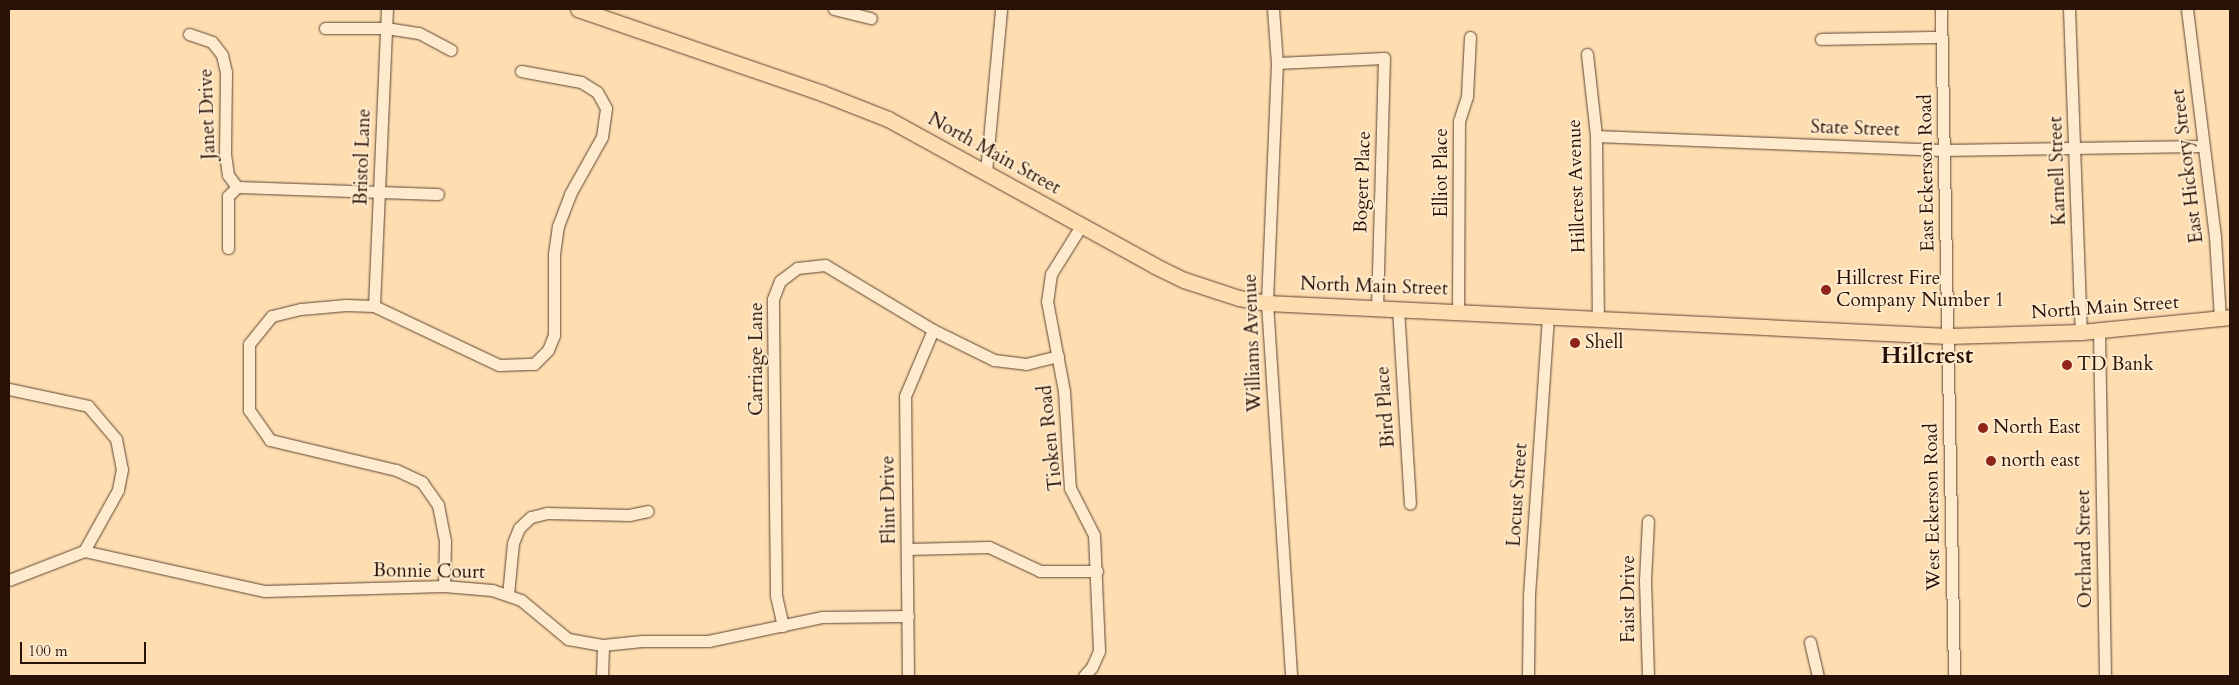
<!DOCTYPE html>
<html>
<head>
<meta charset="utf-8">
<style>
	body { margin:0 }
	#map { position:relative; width:2239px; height:685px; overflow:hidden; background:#fedeb1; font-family:Cardo,serif }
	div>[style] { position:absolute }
	.roads { filter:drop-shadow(0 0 1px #5e4432) drop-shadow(0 0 1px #5e4432) }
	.minor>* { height:11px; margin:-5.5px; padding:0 5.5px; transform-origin:5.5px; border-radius:5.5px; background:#feeacc }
	.major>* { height:15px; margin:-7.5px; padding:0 7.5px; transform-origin:7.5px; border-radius:7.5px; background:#fedeb1 }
	.dots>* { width:14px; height:14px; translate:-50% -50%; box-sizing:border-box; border:2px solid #feeacc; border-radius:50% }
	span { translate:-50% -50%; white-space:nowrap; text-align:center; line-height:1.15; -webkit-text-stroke:4px #feeacc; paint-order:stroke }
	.street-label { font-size:19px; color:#281107 }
	.poi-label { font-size:19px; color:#281107 }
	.left { translate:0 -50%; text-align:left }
	.district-label { font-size:24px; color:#281107; font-weight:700 }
	.frame { position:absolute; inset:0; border:10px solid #281107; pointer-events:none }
	.scale { position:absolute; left:20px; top:642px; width:126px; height:22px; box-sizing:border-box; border:2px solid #281107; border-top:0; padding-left:6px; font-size:15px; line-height:18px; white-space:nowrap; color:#281107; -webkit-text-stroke:4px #feeacc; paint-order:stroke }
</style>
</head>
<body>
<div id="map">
	<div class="roads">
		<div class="minor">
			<div style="left:834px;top:9px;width:38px;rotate:14deg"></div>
			<div style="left:1273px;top:9px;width:54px;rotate:85.8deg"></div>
			<div style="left:1277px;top:63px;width:240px;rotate:92.4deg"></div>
			<div style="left:1267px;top:303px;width:374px;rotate:86.3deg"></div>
			<div style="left:1941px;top:9px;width:667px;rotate:88.88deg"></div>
			<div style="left:2069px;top:9px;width:323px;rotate:87.9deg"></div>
			<div style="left:2187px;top:9px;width:230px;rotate:83deg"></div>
			<div style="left:2215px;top:237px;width:81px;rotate:86.5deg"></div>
			<div style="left:325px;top:28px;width:61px"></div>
			<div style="left:386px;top:28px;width:33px;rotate:9deg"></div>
			<div style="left:419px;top:33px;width:36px;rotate:28deg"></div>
			<div style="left:189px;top:34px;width:24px;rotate:19deg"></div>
			<div style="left:212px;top:42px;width:16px;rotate:52deg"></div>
			<div style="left:222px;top:55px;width:17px;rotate:77deg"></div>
			<div style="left:226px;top:72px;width:82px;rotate:90.7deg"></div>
			<div style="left:225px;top:154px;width:21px;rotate:82deg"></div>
			<div style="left:228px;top:175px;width:15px;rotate:53deg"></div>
			<div style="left:1821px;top:39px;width:120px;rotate:-1deg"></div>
			<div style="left:1587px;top:54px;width:82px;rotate:83.7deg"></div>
			<div style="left:1596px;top:136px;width:182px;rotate:89.4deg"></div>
			<div style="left:1277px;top:63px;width:107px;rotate:-2.7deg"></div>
			<div style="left:1384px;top:58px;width:249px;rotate:91.6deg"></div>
			<div style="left:1596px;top:136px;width:347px;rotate:2.3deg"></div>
			<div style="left:1943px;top:150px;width:260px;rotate:-0.9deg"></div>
			<div style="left:986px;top:172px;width:164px;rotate:-84.7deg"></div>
			<div style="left:237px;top:187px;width:201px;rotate:2deg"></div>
			<div style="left:1081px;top:226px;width:57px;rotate:122deg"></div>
			<div style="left:1051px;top:274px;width:27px;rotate:98deg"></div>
			<div style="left:1047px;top:301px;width:92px;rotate:79.3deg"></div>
			<div style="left:1064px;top:391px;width:97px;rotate:86.5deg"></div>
			<div style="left:1070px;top:488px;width:53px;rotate:62.9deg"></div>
			<div style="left:1094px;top:535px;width:116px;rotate:87.5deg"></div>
			<div style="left:1099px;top:651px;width:17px;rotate:114deg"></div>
			<div style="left:1092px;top:667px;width:12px;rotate:132deg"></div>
			<div style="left:228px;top:248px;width:52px;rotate:-90deg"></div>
			<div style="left:228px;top:196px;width:13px;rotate:-45deg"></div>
			<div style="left:374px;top:306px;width:297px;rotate:-87.5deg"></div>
			<div style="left:1398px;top:308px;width:196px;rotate:86.5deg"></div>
			<div style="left:1458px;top:311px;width:190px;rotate:-89.7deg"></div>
			<div style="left:1459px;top:121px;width:26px;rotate:-72deg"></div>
			<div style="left:1467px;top:96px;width:59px;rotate:-87.1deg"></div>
			<div style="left:2099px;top:331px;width:345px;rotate:89deg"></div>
			<div style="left:9px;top:389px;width:81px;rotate:12.1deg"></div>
			<div style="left:88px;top:406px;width:43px;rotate:49.7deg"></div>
			<div style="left:116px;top:439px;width:31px;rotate:79deg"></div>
			<div style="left:122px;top:469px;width:21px;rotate:101deg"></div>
			<div style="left:118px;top:490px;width:70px;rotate:119.1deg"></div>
			<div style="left:84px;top:551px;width:80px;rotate:158.9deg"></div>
			<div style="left:907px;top:549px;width:82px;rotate:-1.4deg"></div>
			<div style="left:989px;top:547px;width:56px;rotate:25.2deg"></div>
			<div style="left:1040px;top:571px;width:57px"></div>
			<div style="left:84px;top:551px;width:185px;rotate:12.5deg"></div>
			<div style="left:265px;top:591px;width:179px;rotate:-1.6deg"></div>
			<div style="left:444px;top:586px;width:48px;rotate:4.8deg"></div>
			<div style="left:492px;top:590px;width:31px;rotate:19deg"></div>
			<div style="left:521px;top:600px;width:61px;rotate:39.7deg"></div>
			<div style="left:568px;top:639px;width:36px;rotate:10deg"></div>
			<div style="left:603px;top:645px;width:39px;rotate:-6deg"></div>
			<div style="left:642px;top:641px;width:66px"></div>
			<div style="left:708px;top:641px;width:116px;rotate:-11.9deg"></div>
			<div style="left:822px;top:617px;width:86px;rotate:-0.7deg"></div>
			<div style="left:444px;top:586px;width:45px;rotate:-88.7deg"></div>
			<div style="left:445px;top:541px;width:37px;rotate:-101deg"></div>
			<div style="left:438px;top:505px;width:28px;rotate:-125deg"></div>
			<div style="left:422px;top:482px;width:29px;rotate:-155deg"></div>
			<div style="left:396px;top:470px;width:130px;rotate:-166.6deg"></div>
			<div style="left:270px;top:440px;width:37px;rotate:-125deg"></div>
			<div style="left:249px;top:410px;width:66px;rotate:-90deg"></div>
			<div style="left:249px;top:344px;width:36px;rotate:-51deg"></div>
			<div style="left:272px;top:316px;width:30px;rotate:-14deg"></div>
			<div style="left:301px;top:309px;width:45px;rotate:-5.1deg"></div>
			<div style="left:346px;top:305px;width:28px;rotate:2deg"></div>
			<div style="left:374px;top:306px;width:138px;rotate:25.3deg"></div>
			<div style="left:499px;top:365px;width:35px;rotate:-2deg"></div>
			<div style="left:534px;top:364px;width:20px;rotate:-45deg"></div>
			<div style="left:548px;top:350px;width:16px;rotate:-68deg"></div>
			<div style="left:554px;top:335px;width:81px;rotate:-90deg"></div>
			<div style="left:554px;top:254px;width:28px;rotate:-82deg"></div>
			<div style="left:558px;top:226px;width:34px;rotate:-69deg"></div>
			<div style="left:570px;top:194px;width:65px;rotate:-60.7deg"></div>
			<div style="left:602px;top:137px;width:29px;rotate:-82deg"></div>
			<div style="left:606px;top:108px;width:18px;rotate:-119deg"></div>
			<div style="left:597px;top:92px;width:19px;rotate:-148deg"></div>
			<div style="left:581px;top:82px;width:61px;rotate:-169.6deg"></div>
			<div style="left:508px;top:595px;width:52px;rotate:-84.5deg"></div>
			<div style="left:513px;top:543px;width:16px;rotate:-68deg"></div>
			<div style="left:519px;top:528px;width:16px;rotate:-43deg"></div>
			<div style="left:531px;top:517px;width:16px;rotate:-14deg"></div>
			<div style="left:547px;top:513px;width:82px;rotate:1.4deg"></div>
			<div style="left:629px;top:515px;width:19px;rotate:-12deg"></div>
			<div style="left:783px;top:626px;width:32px;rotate:-103deg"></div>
			<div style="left:776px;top:595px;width:296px;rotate:-90.6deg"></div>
			<div style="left:773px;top:299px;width:19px;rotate:-69deg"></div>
			<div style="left:780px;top:281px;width:21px;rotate:-37deg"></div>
			<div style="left:797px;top:268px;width:28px;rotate:-6deg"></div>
			<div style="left:825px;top:265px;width:126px;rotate:31deg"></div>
			<div style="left:933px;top:330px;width:68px;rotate:26.2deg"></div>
			<div style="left:994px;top:360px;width:32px;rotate:7deg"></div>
			<div style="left:1026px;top:364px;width:33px;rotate:-14deg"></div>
			<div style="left:1810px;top:642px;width:35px;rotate:77deg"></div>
			<div style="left:602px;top:676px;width:31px;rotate:-88deg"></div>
			<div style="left:908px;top:676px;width:280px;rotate:-90.6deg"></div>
			<div style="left:905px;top:396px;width:72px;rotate:-67deg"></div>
			<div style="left:1528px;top:676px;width:81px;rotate:-89.3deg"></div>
			<div style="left:1529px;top:595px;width:280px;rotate:-86.1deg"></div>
			<div style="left:1648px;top:676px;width:96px;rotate:-91.8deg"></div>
			<div style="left:1645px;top:580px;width:59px;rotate:-87.1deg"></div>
		</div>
		<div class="major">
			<div style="left:578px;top:9px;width:258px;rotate:19deg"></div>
			<div style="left:822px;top:93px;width:71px;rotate:21.5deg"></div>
			<div style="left:888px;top:119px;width:305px;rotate:28.8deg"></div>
			<div style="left:1155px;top:266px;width:32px;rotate:26deg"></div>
			<div style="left:1184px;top:280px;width:58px;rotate:18.1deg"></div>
			<div style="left:1239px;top:298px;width:28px;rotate:10deg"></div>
			<div style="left:1267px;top:303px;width:682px;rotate:2.77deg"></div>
			<div style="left:1948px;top:336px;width:133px;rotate:-1.7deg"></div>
			<div style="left:2081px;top:332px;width:150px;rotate:-5.7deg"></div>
		</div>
	</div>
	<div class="dots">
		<div style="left:1826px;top:290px;background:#8f2418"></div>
		<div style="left:1575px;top:343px;background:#8f2418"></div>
		<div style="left:2067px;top:365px;background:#8f2418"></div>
		<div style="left:1983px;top:428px;background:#8f2418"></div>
		<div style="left:1991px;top:461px;background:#8f2418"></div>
	</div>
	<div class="street-label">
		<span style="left:208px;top:114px;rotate:-92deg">Janet Drive</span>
		<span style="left:1855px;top:129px;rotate:2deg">State Street</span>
		<span style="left:994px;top:154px;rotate:29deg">North Main Street</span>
		<span style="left:363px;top:157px;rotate:-88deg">Bristol Lane</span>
		<span style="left:2188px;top:166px;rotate:-97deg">East Hickory Street</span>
		<span style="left:2058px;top:171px;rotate:-92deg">Karnell Street</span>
		<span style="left:1442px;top:173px;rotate:-90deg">Elliot Place</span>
		<span style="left:1927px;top:173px;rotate:-91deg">East Eckerson Road</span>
		<span style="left:1363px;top:182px;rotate:-88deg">Bogert Place</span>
		<span style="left:1577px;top:186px;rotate:-92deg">Hillcrest Avenue</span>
		<span style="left:1374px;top:287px;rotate:2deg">North Main Street</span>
		<span style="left:2105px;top:308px;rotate:-4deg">North Main Street</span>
		<span style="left:1253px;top:343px;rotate:-92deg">Williams Avenue</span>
		<span style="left:757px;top:359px;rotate:-90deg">Carriage Lane</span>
		<span style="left:1386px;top:407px;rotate:-94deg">Bird Place</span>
		<span style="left:1051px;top:438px;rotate:-96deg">Tioken Road</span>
		<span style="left:1518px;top:495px;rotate:-86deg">Locust Street</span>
		<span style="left:889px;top:500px;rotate:-91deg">Flint Drive</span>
		<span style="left:1933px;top:507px;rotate:-91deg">West Eckerson Road</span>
		<span style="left:2085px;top:549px;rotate:-91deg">Orchard Street</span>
		<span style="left:429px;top:572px;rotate:1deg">Bonnie Court</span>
		<span style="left:1629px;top:599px;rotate:-90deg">Faist Drive</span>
	</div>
	<div class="poi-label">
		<span class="left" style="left:1836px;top:290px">Hillcrest Fire<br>Company Number 1</span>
		<span class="left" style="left:1585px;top:343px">Shell</span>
		<span class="left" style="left:2077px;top:365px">TD Bank</span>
		<span class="left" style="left:1993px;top:428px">North East</span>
		<span class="left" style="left:2001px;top:461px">north east</span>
	</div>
	<div class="district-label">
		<span style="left:1927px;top:356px">Hillcrest</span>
	</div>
	<div class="frame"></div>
	<div class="scale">100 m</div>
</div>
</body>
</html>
